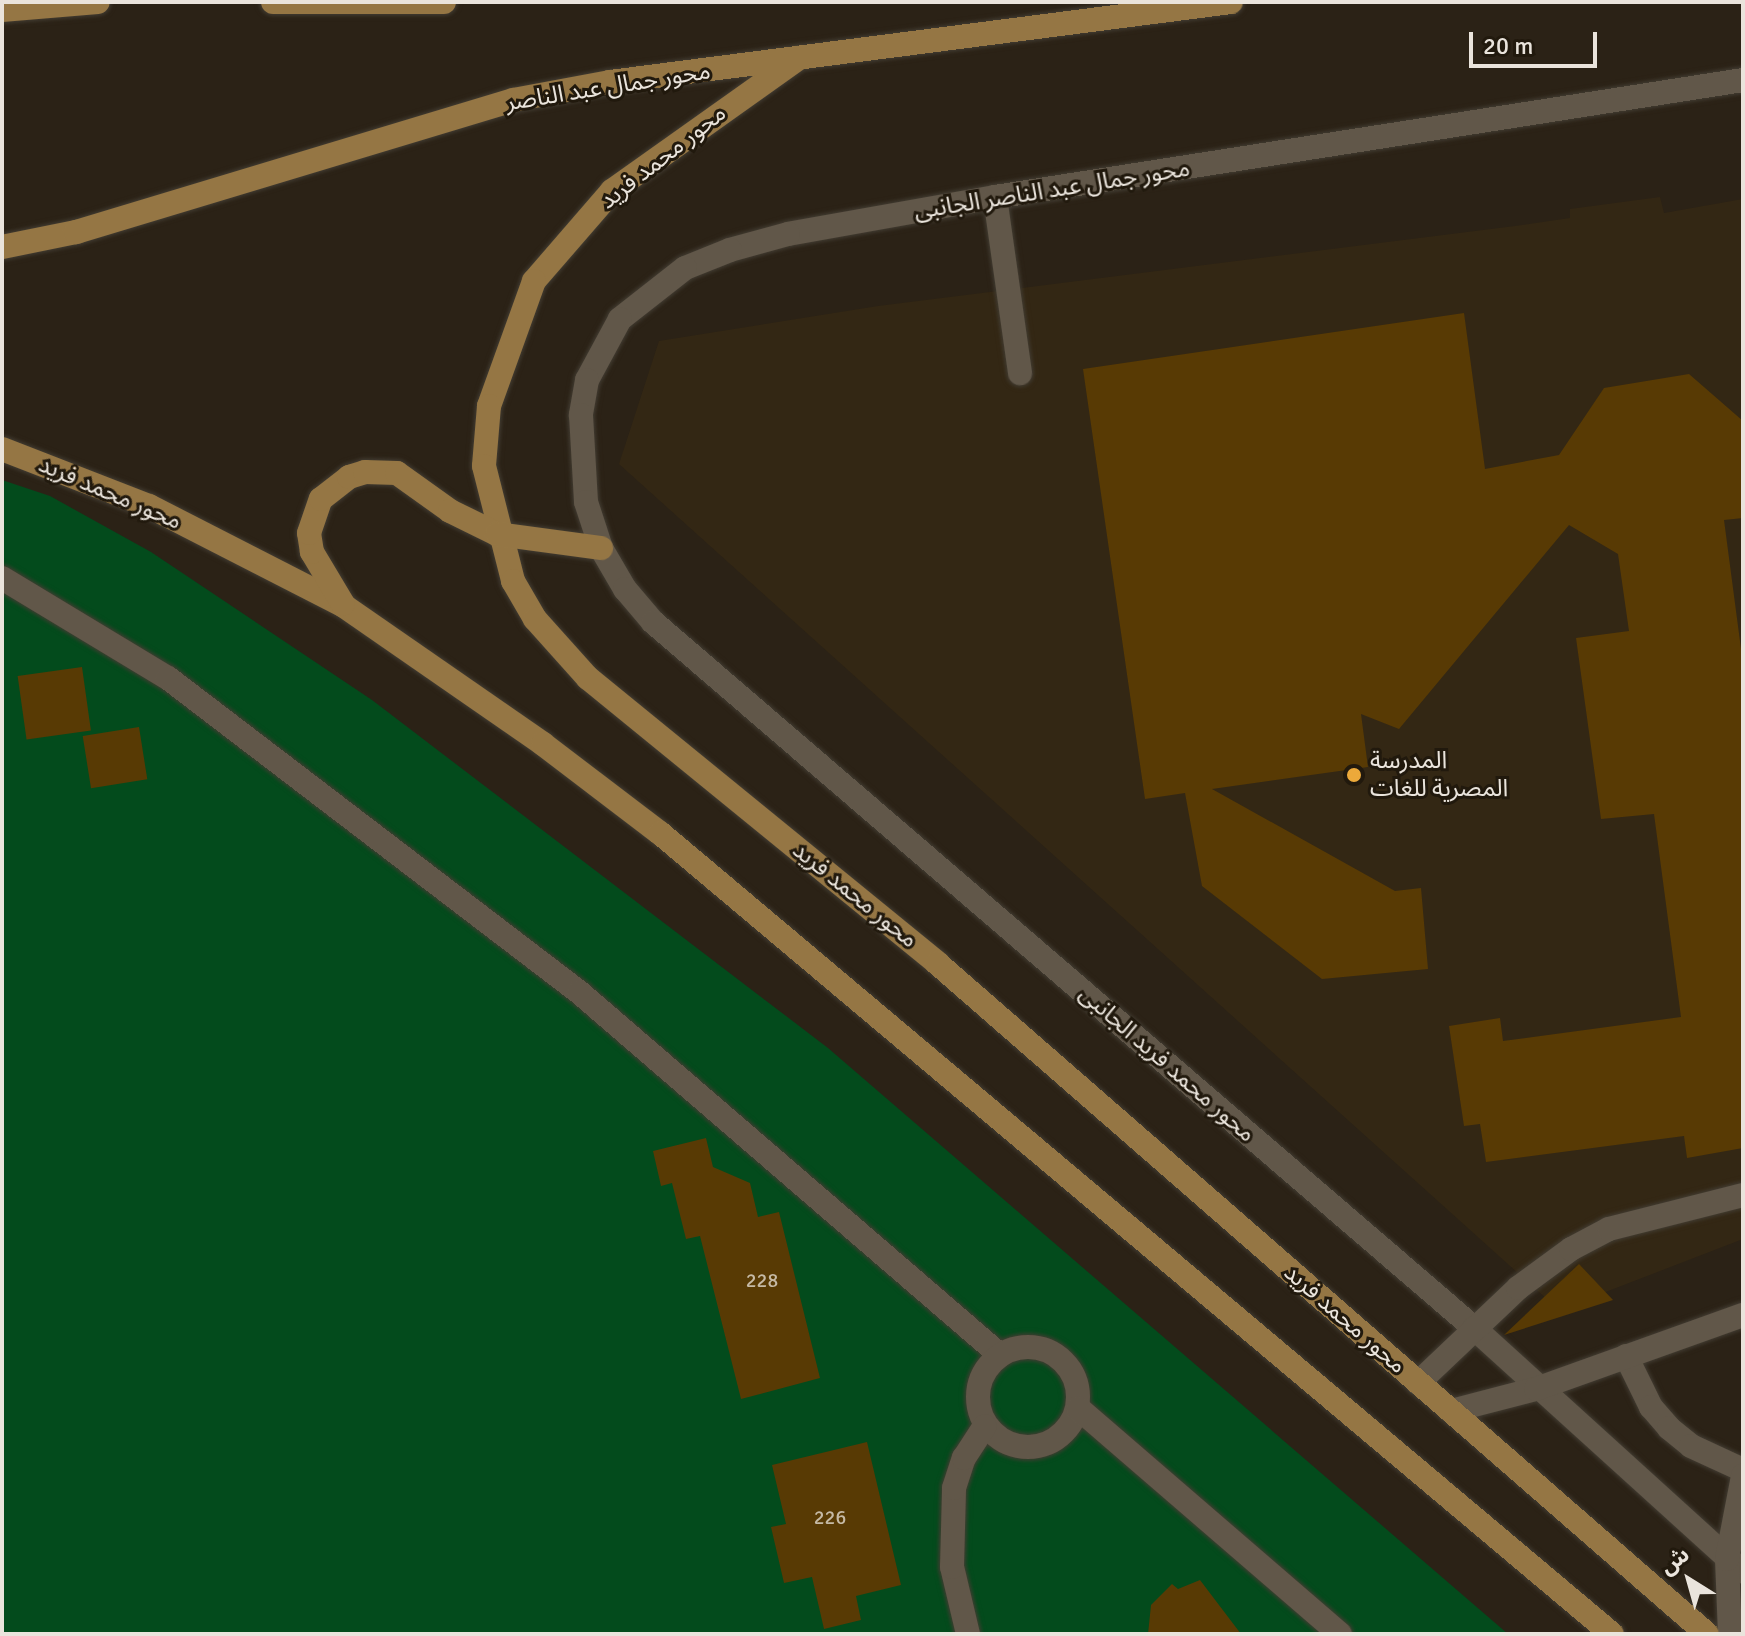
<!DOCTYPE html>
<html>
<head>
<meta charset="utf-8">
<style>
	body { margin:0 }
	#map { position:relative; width:1745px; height:1636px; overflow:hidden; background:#2b2216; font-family:Signika,"Noto Sans Arabic",sans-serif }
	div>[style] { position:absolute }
	.built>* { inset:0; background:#332714 }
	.green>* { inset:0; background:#034b1c }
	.building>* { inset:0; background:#583a04; transform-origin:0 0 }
	.roads { filter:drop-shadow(0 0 2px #423c32) drop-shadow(0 0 2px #423c32) }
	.minor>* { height:24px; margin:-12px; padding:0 12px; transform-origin:12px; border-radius:12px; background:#615749 }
	.minor>.ring { margin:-12px; padding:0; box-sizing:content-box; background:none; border:24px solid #615749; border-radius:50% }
	.major>* { height:24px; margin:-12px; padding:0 12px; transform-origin:12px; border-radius:12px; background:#957644 }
	.dots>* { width:22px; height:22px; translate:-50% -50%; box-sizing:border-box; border:4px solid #21190d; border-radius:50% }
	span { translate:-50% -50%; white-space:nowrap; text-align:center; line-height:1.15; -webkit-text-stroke:6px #21190d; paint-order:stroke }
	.number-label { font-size:20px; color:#c6baa6 }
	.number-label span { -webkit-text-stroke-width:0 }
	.street-label { font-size:24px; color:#eae4dc }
	.poi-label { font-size:24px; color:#eae4dc }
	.left { translate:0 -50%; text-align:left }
	.frame { position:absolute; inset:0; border:4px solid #eae4dc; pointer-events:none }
	.north { position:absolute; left:1649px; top:1540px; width:80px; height:80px; -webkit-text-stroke:6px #21190d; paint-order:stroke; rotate:323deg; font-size:22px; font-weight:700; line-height:32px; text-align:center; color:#eae4dc }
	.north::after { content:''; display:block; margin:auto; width:28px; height:36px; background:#eae4dc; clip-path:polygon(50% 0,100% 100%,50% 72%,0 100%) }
	.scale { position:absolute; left:1469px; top:32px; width:128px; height:36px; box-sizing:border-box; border:4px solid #eae4dc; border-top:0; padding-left:10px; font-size:24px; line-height:28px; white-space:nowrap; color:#eae4dc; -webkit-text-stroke:6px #21190d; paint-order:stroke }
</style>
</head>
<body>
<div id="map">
	<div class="built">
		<div style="clip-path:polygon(1660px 197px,1664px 213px,1743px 199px,1743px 1239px,1559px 1310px,619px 464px,659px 341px,878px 306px,1515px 226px,1570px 218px,1570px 209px)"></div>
	</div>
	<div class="green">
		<div style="clip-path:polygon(2px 480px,50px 496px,151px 552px,372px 700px,828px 1048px,1508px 1634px,2px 1634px)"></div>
	</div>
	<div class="building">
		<div style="clip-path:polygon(1464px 313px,1485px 469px,1559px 455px,1604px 388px,1689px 374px,1743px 421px,1743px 518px,1724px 520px,1743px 664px,1743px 1148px,1687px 1158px,1684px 1136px,1486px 1162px,1480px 1124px,1464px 1126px,1449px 1026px,1500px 1018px,1503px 1041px,1681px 1017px,1654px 814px,1601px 819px,1576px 638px,1629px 631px,1618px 554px,1569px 525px,1399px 729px,1361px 714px,1368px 767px,1212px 789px,1395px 891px,1421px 888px,1428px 969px,1322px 979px,1202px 886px,1185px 793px,1145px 799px,1083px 369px)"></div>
		<div style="left:82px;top:667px;width:64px;height:65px;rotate:82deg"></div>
		<div style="left:139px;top:727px;width:53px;height:57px;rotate:81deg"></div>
		<div style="clip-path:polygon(706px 1138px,713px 1167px,750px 1183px,758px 1217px,779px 1212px,820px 1378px,741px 1399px,700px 1236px,686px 1239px,672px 1183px,661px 1186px,653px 1151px)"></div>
		<div style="clip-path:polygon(1579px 1264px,1613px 1300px,1504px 1335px)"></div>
		<div style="clip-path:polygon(867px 1442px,901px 1585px,856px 1596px,861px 1620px,824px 1629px,812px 1577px,784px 1583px,771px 1527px,786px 1524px,772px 1465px)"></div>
		<div style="clip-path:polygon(1200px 1580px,1241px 1634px,1148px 1634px,1151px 1605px,1172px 1584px,1178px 1589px)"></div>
	</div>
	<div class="roads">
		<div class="minor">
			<div style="left:1743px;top:80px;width:757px;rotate:171.11deg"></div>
			<div style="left:995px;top:197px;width:210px;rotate:169.9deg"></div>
			<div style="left:788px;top:234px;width:60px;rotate:164.6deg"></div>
			<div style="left:730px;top:250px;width:48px;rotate:158.2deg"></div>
			<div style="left:685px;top:268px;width:83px;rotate:141.9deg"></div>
			<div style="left:620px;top:319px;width:69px;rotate:118.4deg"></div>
			<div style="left:587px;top:380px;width:36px;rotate:100deg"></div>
			<div style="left:581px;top:415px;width:87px;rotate:86.7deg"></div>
			<div style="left:586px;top:502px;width:48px;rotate:71.9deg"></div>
			<div style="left:601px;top:548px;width:48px;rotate:59.7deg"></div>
			<div style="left:625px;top:589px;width:43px;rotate:49.7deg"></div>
			<div style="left:653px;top:622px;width:1083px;rotate:40.69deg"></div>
			<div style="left:1474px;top:1328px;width:363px;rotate:42.2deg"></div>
			<div style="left:995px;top:197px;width:178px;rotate:81.9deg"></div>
			<div style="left:2px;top:578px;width:194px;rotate:31.1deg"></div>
			<div style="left:168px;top:678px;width:517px;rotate:37.38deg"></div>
			<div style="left:579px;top:992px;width:556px;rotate:40.77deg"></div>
			<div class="ring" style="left:978px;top:1347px;width:76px;height:76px"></div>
			<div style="left:1626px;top:1356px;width:57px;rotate:63.9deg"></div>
			<div style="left:1651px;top:1407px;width:28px;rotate:49deg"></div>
			<div style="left:1669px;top:1428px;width:28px;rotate:39deg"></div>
			<div style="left:1691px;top:1446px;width:57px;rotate:24.8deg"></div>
			<div style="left:1418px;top:1383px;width:138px;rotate:-43.5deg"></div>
			<div style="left:1518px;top:1288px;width:66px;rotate:-36.3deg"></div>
			<div style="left:1571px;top:1249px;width:43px;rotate:-27.8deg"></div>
			<div style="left:1609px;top:1229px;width:138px;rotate:-14.2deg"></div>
			<div style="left:1078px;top:1408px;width:346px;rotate:40.8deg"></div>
			<div style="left:1451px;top:1411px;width:88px;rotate:-14.5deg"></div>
			<div style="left:1536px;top:1389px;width:220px;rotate:-19.7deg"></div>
			<div style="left:968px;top:1634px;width:69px;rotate:-103.4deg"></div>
			<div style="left:952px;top:1567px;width:79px;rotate:-88.5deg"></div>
			<div style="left:954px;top:1488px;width:32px;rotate:-72deg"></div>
			<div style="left:964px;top:1458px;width:38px;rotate:-57deg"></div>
			<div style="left:1730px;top:1634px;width:75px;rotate:-92.3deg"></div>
			<div style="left:1727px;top:1559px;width:85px;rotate:-79.1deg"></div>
		</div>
		<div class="major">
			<div style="left:273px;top:2px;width:171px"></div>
			<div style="left:2px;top:10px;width:96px;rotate:-4.8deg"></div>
			<div style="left:799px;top:58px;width:229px;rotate:144.6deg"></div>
			<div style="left:612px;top:191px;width:119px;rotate:130.9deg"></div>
			<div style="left:534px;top:281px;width:133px;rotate:109.8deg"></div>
			<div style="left:489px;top:406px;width:60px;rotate:94.8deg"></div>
			<div style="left:484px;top:466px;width:119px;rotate:75.8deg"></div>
			<div style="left:513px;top:581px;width:44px;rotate:59.9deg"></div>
			<div style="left:535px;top:619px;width:79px;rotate:48.1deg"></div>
			<div style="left:588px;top:678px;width:451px;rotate:39.2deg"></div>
			<div style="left:937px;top:963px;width:1021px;rotate:41.07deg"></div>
			<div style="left:2px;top:247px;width:76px;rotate:-11.5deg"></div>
			<div style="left:76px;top:232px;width:457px;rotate:-16.8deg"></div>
			<div style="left:513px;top:100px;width:99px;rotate:-10.5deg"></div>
			<div style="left:610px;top:82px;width:626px;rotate:-7.34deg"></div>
			<div style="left:2px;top:449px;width:158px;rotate:21.2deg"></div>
			<div style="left:149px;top:506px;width:219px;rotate:27.1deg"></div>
			<div style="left:344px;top:606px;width:242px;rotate:34.7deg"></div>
			<div style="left:543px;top:744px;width:147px;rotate:37.3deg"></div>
			<div style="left:660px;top:833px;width:1244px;rotate:40.08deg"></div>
			<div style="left:343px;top:604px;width:61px;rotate:-120.8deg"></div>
			<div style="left:312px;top:552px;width:19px;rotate:-99deg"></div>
			<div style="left:309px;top:533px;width:36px;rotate:-71deg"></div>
			<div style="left:321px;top:499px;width:36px;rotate:-38deg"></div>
			<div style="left:349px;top:477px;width:17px;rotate:-17deg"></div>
			<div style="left:365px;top:472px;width:32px;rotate:2deg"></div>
			<div style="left:397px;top:473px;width:65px;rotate:35.6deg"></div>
			<div style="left:450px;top:511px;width:52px;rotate:26.1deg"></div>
			<div style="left:497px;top:534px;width:105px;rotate:7.7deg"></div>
		</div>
	</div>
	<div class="dots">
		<div style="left:1354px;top:775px;background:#eca93a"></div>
	</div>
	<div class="number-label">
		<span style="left:762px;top:1280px">228</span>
		<span style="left:830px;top:1517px">226</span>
	</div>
	<div class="street-label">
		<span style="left:608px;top:87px;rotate:-9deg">محور جمال عبد الناصر</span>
		<span style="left:663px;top:157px;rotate:-38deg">محور محمد فريد</span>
		<span style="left:1052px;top:190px;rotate:-9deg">محور جمال عبد الناصر الجانبى</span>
		<span style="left:110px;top:493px;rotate:23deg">محور محمد فريد</span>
		<span style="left:855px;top:895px;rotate:39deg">محور محمد فريد</span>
		<span style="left:1167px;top:1064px;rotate:41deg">محور محمد فريد الجانبى</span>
		<span style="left:1345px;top:1319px;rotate:41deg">محور محمد فريد</span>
	</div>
	<div class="poi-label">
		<span class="left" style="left:1370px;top:775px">المدرسة<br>المصرية للغات</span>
	</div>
	<div class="frame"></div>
	<div class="north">ش</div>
	<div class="scale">20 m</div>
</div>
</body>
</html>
